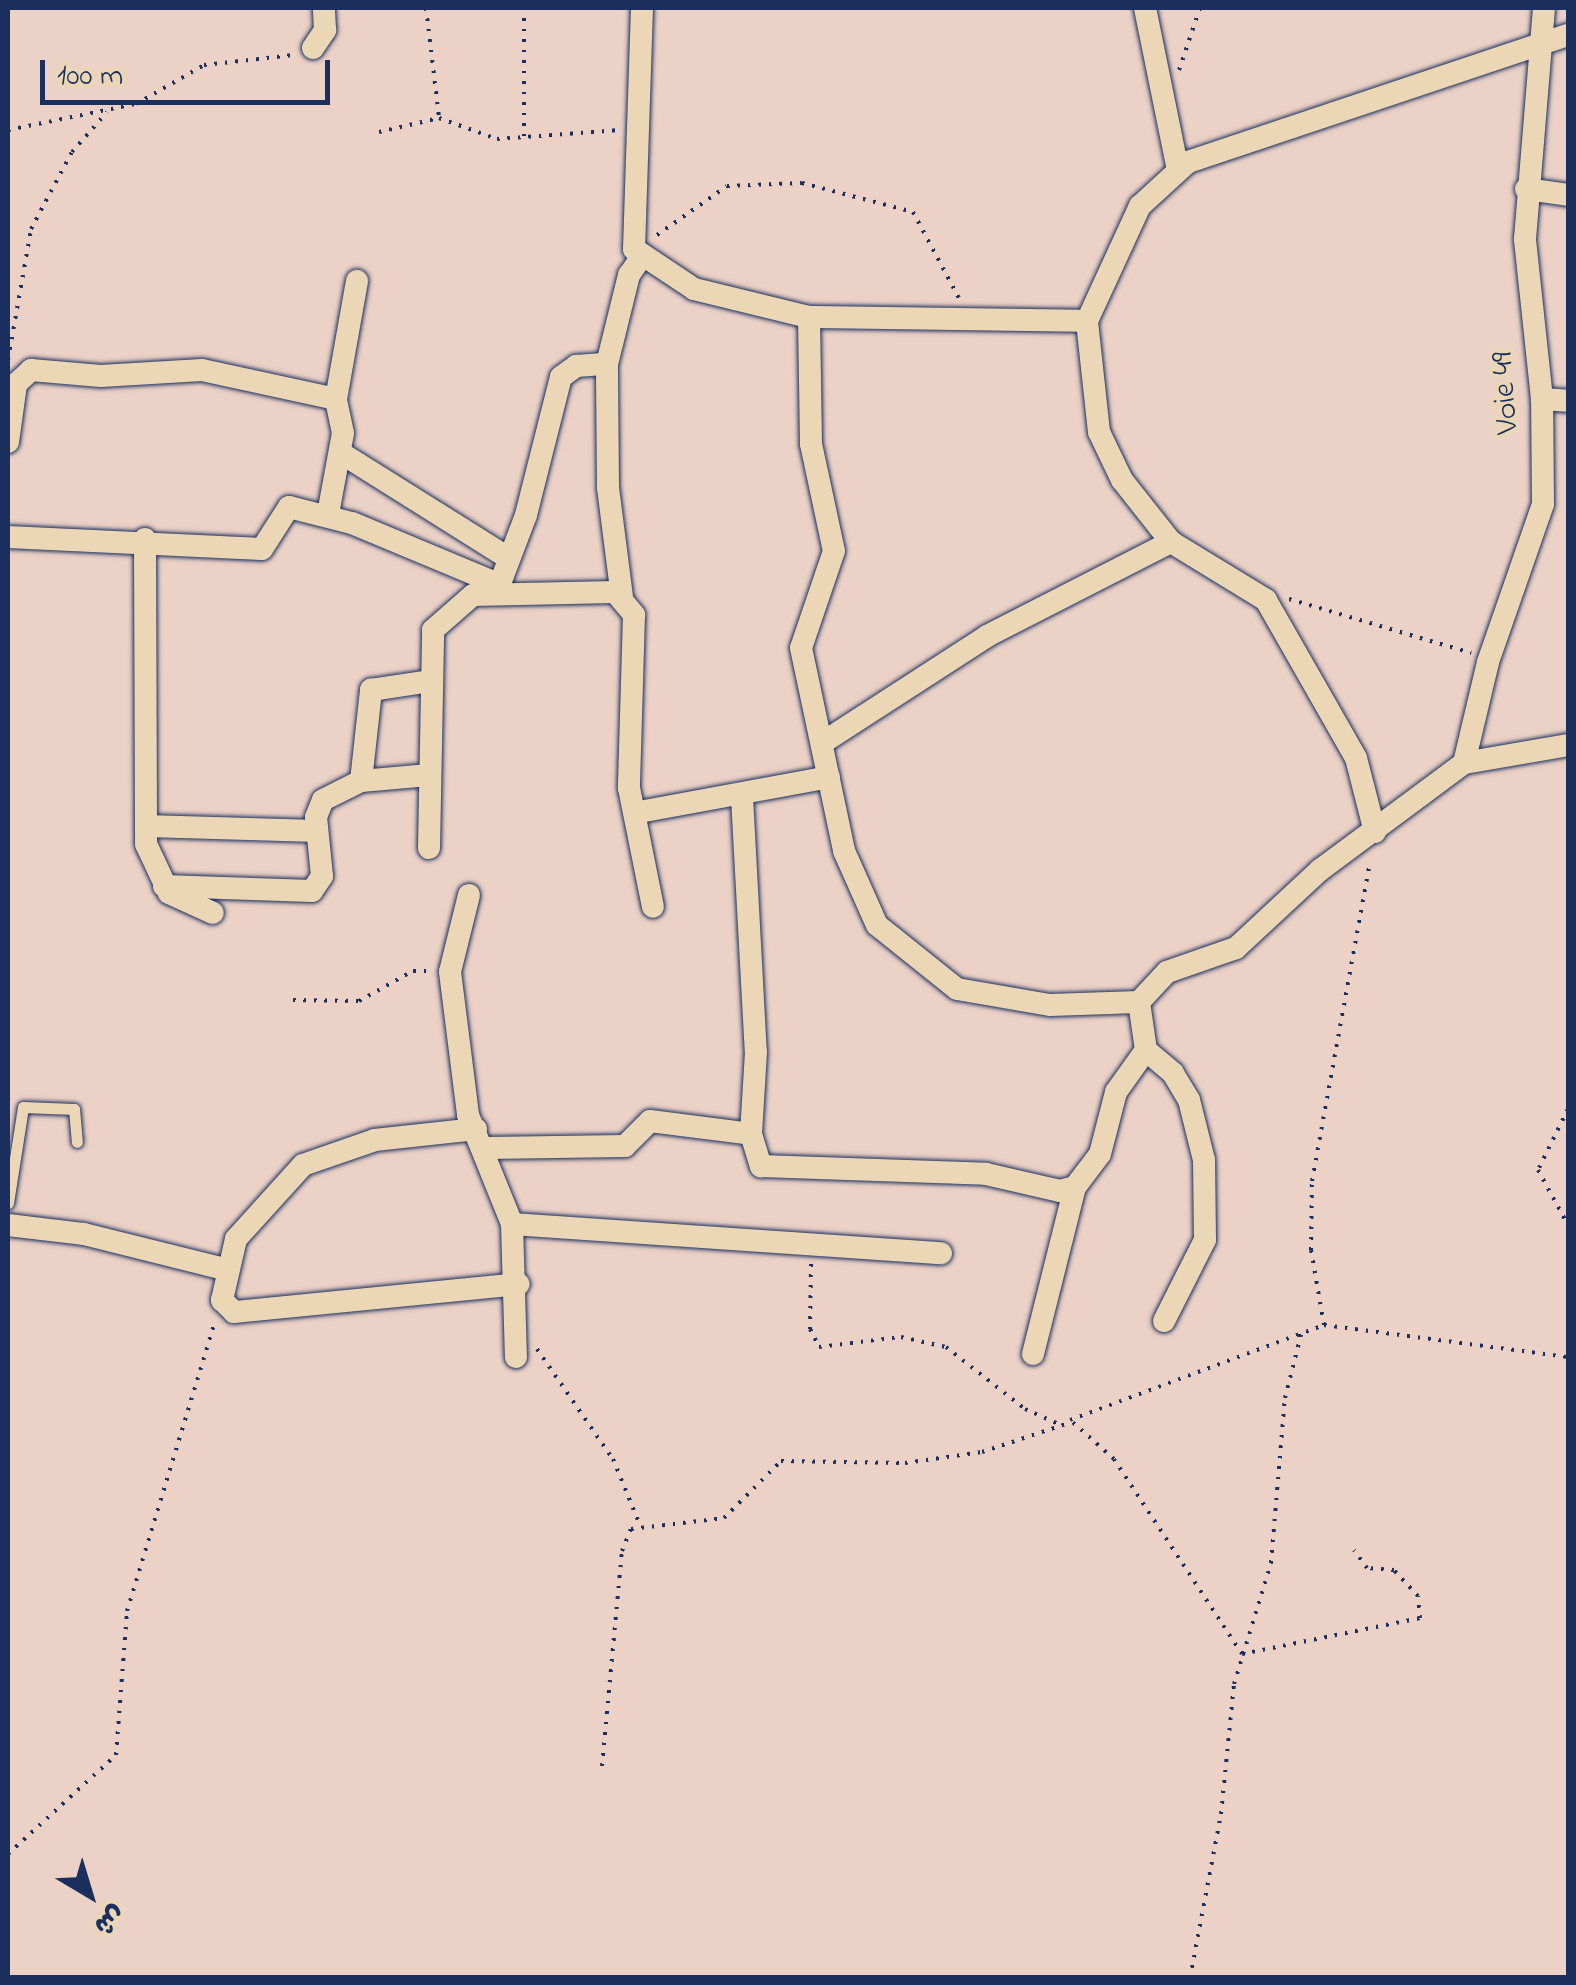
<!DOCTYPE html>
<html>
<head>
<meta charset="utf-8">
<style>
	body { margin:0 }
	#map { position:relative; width:1576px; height:1985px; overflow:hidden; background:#ebd1c6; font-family:"Indie Flower","Playpen Sans Arabic",sans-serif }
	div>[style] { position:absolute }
	.path>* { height:4px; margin-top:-2px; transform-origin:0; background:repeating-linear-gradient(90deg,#1b2f5e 0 2.5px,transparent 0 10.5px) }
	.roads { filter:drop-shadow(0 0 2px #1b2f5e) drop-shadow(0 0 2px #1b2f5e) }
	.service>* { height:11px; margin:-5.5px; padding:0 5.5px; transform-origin:5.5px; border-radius:5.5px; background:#ebd7b5 }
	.minor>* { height:22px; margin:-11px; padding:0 11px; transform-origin:11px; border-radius:11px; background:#ebd7b5 }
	span { translate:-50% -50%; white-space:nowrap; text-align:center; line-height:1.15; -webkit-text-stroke:8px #ebd7b5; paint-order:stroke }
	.street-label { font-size:32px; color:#1b2f5e }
	.frame { position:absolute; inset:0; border:10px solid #1b2f5e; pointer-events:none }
	.north { position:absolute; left:40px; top:1845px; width:100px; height:100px; -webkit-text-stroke:8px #ebd7b5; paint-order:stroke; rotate:142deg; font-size:28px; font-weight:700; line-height:40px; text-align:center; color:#1b2f5e }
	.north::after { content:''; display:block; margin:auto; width:35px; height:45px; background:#1b2f5e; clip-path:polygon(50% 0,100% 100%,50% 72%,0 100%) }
	.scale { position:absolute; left:40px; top:60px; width:290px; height:45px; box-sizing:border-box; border:5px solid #1b2f5e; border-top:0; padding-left:12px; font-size:30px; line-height:35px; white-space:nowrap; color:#1b2f5e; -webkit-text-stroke:8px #ebd7b5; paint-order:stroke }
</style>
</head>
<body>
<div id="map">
	<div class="path">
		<div style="left:426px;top:8px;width:110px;rotate:83.2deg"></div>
		<div style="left:524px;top:8px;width:130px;rotate:90deg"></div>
		<div style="left:1179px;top:70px;width:65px;rotate:-71.3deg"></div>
		<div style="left:8px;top:130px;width:131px;rotate:-11.5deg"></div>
		<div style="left:136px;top:104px;width:78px;rotate:-29.8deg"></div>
		<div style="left:204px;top:65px;width:90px;rotate:-6.4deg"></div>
		<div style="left:379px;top:132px;width:62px;rotate:-13.1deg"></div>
		<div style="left:439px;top:118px;width:62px;rotate:19.9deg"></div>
		<div style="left:497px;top:139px;width:123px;rotate:-4.2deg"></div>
		<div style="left:657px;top:235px;width:85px;rotate:-35deg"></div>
		<div style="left:727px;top:186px;width:75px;rotate:-2.3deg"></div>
		<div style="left:802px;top:183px;width:115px;rotate:14.6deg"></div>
		<div style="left:913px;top:212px;width:98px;rotate:61.9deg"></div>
		<div style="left:8px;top:360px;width:133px;rotate:-80deg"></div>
		<div style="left:31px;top:229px;width:87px;rotate:-62deg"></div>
		<div style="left:72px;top:152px;width:53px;rotate:-48.8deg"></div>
		<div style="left:1289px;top:599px;width:190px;rotate:16.5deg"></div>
		<div style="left:293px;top:1000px;width:66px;rotate:0.9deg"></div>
		<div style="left:359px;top:1001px;width:62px;rotate:-29.1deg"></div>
		<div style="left:413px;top:971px;width:17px"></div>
		<div style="left:1568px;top:1062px;width:22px;rotate:90deg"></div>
		<div style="left:1568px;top:1109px;width:68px;rotate:116.2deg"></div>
		<div style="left:1538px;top:1170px;width:63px;rotate:61.4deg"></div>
		<div style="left:811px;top:1264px;width:65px;rotate:90.9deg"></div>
		<div style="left:810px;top:1329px;width:20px;rotate:63deg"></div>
		<div style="left:819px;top:1347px;width:83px;rotate:-7deg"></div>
		<div style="left:901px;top:1337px;width:46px;rotate:12.5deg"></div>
		<div style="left:946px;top:1347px;width:100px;rotate:38.1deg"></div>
		<div style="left:1025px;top:1409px;width:42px;rotate:24.1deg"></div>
		<div style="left:1324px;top:1325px;width:76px;rotate:-99.8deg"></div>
		<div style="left:1311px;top:1250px;width:69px;rotate:-89.2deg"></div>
		<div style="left:1312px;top:1181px;width:325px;rotate:-79.7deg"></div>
		<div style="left:537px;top:1349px;width:134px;rotate:55.4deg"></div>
		<div style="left:613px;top:1459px;width:71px;rotate:67.8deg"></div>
		<div style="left:1242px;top:1654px;width:233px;rotate:-123.3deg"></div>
		<div style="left:1114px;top:1459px;width:59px;rotate:-138.4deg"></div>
		<div style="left:1070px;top:1420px;width:271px;rotate:-20.5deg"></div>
		<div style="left:1324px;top:1325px;width:246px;rotate:7.5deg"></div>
		<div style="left:1242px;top:1654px;width:182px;rotate:-11.4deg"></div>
		<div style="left:1420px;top:1618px;width:22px;rotate:-95deg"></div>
		<div style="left:1418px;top:1596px;width:35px;rotate:-133deg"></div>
		<div style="left:1394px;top:1570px;width:27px;rotate:-176deg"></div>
		<div style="left:1367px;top:1568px;width:22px;rotate:-126deg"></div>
		<div style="left:602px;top:1766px;width:216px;rotate:-84.7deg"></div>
		<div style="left:622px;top:1551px;width:24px;rotate:-68deg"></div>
		<div style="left:631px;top:1529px;width:94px;rotate:-6.7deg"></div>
		<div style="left:724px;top:1518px;width:81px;rotate:-45deg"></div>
		<div style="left:781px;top:1461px;width:124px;rotate:0.9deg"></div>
		<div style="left:905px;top:1463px;width:78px;rotate:-8.1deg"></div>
		<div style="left:982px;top:1452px;width:92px;rotate:-18.4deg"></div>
		<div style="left:8px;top:1854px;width:147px;rotate:-42.5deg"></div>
		<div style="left:116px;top:1755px;width:144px;rotate:-85.6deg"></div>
		<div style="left:127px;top:1611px;width:302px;rotate:-73.1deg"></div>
		<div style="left:1190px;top:1978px;width:167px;rotate:-79.3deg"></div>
		<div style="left:1221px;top:1814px;width:131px;rotate:-84.3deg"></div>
		<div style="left:1234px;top:1684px;width:127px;rotate:-73deg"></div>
		<div style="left:1271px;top:1563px;width:166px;rotate:-85.2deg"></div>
		<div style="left:1285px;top:1398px;width:69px;rotate:-75.8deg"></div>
	</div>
	<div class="roads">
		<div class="service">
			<div style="left:8px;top:1203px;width:97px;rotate:-81.1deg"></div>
			<div style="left:23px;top:1107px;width:51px;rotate:2.2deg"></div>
			<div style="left:74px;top:1109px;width:33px;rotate:85deg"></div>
		</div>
		<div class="minor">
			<div style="left:642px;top:8px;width:241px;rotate:91.9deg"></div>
			<div style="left:634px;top:249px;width:72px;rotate:33.7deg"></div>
			<div style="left:694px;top:289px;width:118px;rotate:13.7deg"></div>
			<div style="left:809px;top:317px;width:127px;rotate:89.1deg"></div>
			<div style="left:811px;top:444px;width:109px;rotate:77.9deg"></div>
			<div style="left:834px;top:551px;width:102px;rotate:108.8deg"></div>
			<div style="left:801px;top:648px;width:208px;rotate:78deg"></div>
			<div style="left:844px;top:851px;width:81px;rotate:66deg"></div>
			<div style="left:877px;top:925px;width:102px;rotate:38.7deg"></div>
			<div style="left:957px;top:989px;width:94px;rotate:9.8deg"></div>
			<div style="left:1050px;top:1005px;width:89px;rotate:-1.9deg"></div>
			<div style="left:1145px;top:8px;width:165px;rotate:78.5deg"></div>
			<div style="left:313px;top:48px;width:22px;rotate:-56deg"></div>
			<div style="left:325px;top:30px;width:22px;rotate:-93deg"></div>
			<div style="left:1526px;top:189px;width:42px;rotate:8.1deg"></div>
			<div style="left:809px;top:317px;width:278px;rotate:0.8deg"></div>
			<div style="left:1542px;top:399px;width:26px;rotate:4deg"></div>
			<div style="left:8px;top:442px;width:59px;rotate:-82.1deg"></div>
			<div style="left:16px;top:384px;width:21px;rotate:-43deg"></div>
			<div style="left:31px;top:370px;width:70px;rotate:4.9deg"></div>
			<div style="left:101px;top:376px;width:101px;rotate:-3.4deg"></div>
			<div style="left:202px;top:370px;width:137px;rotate:12.2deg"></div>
			<div style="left:341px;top:453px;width:194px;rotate:32.1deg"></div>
			<div style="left:328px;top:514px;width:82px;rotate:-79.5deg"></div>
			<div style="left:343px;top:433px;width:35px;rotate:-102deg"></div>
			<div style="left:336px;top:399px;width:120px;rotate:-79.9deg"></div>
			<div style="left:8px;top:537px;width:254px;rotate:2.7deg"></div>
			<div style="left:262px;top:549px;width:50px;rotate:-57.3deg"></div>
			<div style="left:289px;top:507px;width:65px;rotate:14.3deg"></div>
			<div style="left:352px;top:523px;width:158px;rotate:22.7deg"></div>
			<div style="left:145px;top:539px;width:305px;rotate:89.8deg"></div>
			<div style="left:146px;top:844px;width:54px;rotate:64.9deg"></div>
			<div style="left:169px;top:893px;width:48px;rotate:24.4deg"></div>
			<div style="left:496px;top:594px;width:85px;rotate:-69.2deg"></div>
			<div style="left:526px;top:515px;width:142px;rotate:-75.8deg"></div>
			<div style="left:561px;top:377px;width:19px;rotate:-36deg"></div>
			<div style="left:576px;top:366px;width:31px;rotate:-4deg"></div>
			<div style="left:622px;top:597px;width:111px;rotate:-97.3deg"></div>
			<div style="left:608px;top:487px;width:123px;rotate:-90.5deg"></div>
			<div style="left:607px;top:364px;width:92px;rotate:-76.1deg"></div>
			<div style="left:629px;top:275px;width:21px;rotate:-55deg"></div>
			<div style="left:825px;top:741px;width:193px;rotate:-32.9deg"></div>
			<div style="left:987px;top:636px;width:207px;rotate:-27.1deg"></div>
			<div style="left:1464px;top:763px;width:104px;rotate:-76.6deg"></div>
			<div style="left:1488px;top:662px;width:167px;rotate:-70.8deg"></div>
			<div style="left:1543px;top:504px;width:105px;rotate:-90.5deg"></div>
			<div style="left:1542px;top:399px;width:161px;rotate:-96.1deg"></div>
			<div style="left:1525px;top:239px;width:232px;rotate:-85.3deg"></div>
			<div style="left:361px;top:781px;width:92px;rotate:-83.7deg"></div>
			<div style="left:371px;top:690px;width:61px;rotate:-8.5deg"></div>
			<div style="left:742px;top:797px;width:255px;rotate:86.9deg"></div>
			<div style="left:756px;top:1052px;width:82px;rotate:93.5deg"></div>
			<div style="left:639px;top:812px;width:193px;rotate:-10.4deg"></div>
			<div style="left:146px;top:826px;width:171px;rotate:1.7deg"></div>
			<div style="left:1375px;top:832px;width:76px;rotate:-104.4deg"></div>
			<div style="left:1356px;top:758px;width:182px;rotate:-119.7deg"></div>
			<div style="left:1266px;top:600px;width:111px;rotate:-148.6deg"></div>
			<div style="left:1171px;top:542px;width:79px;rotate:-128.3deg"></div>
			<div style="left:1122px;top:480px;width:53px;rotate:-115.6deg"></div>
			<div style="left:1099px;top:432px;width:112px;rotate:-96.2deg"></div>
			<div style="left:1087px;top:321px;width:127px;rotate:-65.3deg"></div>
			<div style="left:1140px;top:206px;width:65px;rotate:-42.5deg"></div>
			<div style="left:1188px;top:162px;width:401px;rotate:-18.5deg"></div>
			<div style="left:429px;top:848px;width:218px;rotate:-88.9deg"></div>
			<div style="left:433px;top:630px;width:53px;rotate:-41.2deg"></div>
			<div style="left:473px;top:595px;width:142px;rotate:-1.2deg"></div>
			<div style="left:615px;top:592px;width:30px;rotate:50deg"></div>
			<div style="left:634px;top:615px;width:173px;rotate:91.7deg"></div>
			<div style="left:629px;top:788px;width:121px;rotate:78.6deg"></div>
			<div style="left:164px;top:886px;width:148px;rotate:1.9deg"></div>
			<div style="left:312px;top:891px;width:18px;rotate:-56deg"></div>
			<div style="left:322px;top:876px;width:59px;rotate:-95.8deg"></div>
			<div style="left:316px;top:817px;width:18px;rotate:-68deg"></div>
			<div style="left:323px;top:800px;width:42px;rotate:-26.6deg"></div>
			<div style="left:361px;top:781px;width:68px;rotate:-5deg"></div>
			<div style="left:469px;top:895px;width:79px;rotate:103.9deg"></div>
			<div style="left:450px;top:972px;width:144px;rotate:82.8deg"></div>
			<div style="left:468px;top:1115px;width:118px;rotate:68deg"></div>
			<div style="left:512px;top:1224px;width:133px;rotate:88.3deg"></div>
			<div style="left:476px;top:1129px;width:102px;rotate:173.8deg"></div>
			<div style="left:375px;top:1140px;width:76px;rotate:160.9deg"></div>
			<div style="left:303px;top:1165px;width:100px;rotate:132.2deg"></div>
			<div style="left:236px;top:1239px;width:63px;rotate:102.9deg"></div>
			<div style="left:222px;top:1300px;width:17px;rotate:45deg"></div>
			<div style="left:234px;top:1312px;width:286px;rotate:-5.6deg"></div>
			<div style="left:487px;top:1148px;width:138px;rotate:-0.8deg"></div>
			<div style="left:625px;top:1146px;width:35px;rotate:-45deg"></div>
			<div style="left:650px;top:1121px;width:102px;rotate:7.3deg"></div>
			<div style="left:751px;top:1134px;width:34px;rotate:73deg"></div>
			<div style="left:761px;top:1166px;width:225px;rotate:2deg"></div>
			<div style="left:986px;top:1174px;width:76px;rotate:12.9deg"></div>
			<div style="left:1060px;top:1191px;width:16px;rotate:-15deg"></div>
			<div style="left:1075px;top:1187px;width:41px;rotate:-52.9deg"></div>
			<div style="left:1100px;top:1154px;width:64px;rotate:-75.5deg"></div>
			<div style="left:1116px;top:1092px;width:52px;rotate:-54.5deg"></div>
			<div style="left:512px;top:1224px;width:430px;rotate:3.9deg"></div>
			<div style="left:8px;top:1225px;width:77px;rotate:6.8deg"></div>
			<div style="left:84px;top:1234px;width:144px;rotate:14deg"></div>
			<div style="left:1164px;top:1321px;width:91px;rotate:-63.2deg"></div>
			<div style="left:1205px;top:1240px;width:80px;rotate:-90.7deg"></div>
			<div style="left:1204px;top:1160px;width:62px;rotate:-104deg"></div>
			<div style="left:1189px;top:1100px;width:31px;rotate:-121deg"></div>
			<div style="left:1173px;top:1073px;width:35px;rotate:-140deg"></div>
			<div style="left:1146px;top:1050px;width:49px;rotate:-98.3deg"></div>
			<div style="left:1139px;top:1002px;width:41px;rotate:-47deg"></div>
			<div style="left:1167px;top:972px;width:73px;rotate:-19.2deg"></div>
			<div style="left:1236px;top:948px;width:115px;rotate:-42.9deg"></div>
			<div style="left:1320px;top:870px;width:179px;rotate:-36.6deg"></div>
			<div style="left:1464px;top:763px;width:106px;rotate:-9.8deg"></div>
			<div style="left:1033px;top:1354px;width:172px;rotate:-75.9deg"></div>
		</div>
	</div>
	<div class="street-label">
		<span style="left:1507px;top:393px;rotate:-94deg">Voie 49</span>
	</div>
	<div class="frame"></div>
	<div class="north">ش</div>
	<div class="scale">100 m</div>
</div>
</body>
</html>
